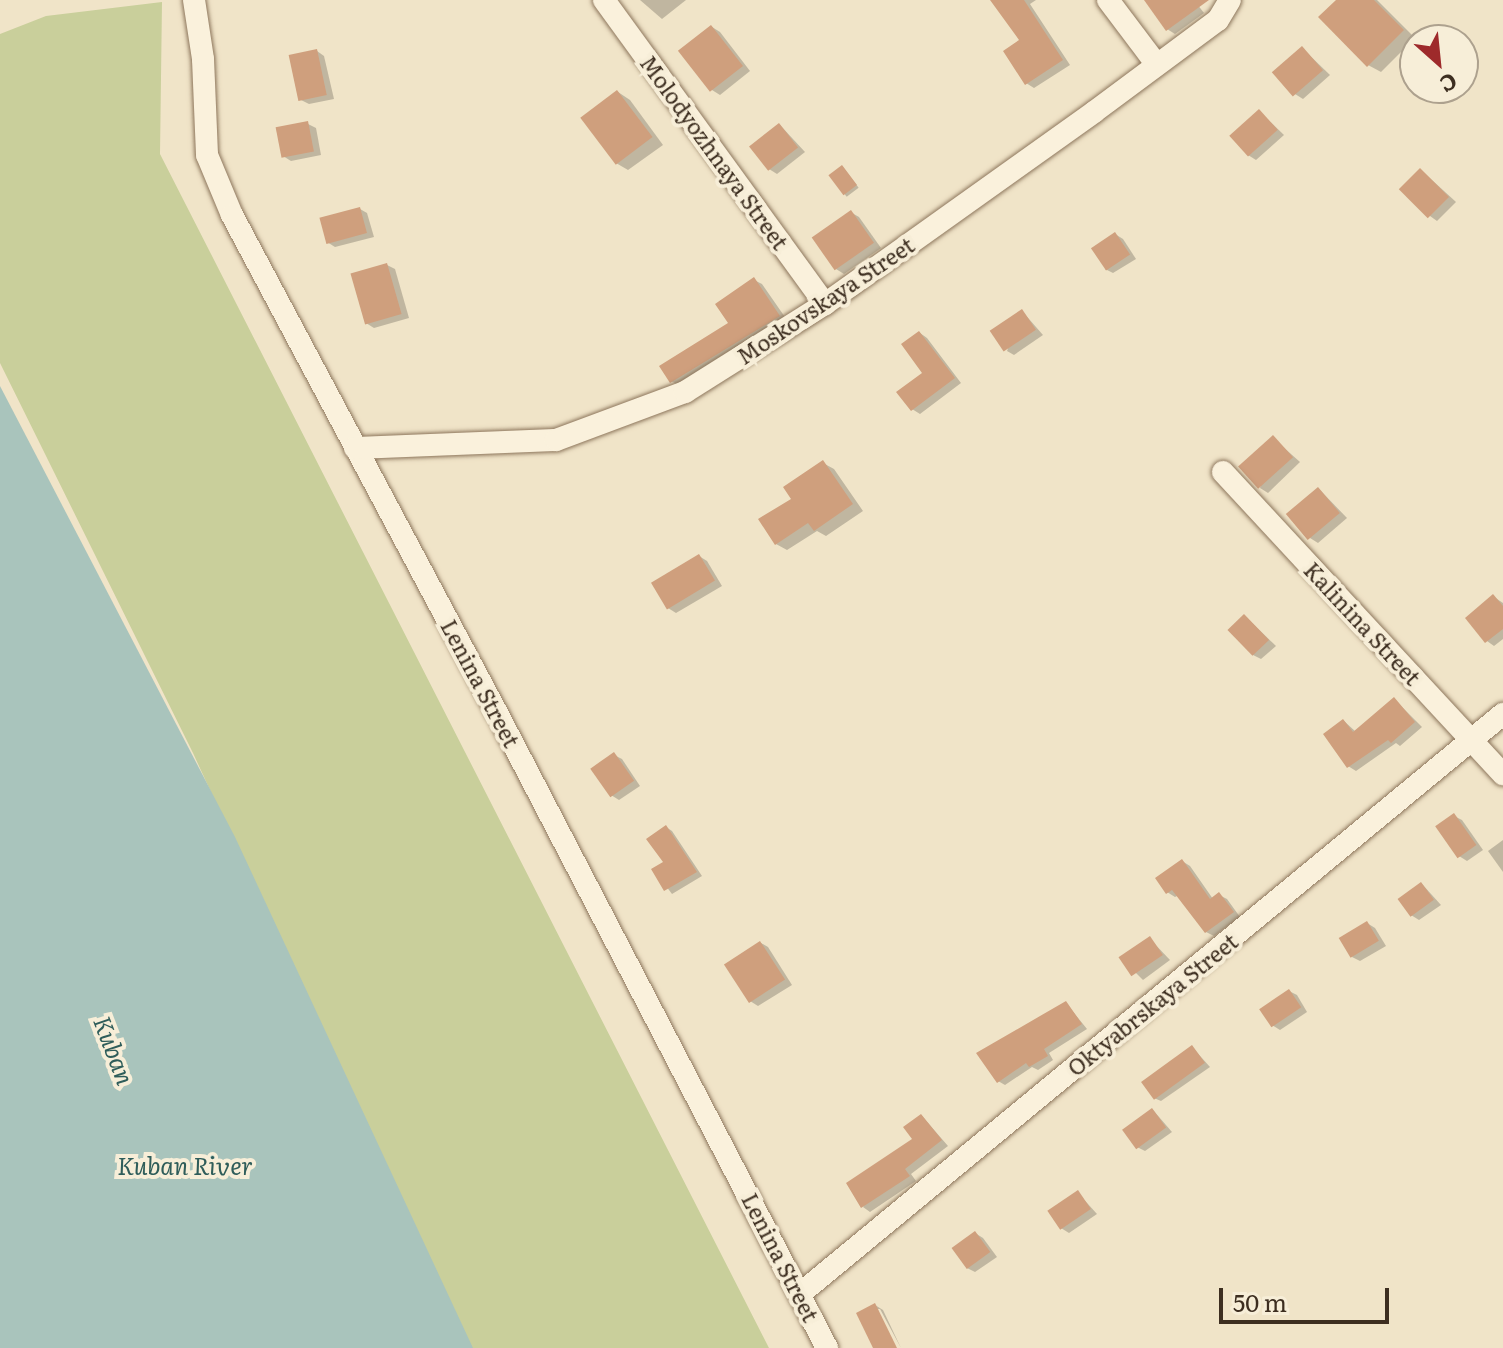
<!DOCTYPE html>
<html>
<head>
<meta charset="utf-8">
<style>
	body { margin:0 }
	#map { position:relative; width:1503px; height:1348px; overflow:hidden; background:#f0e4c8; font-family:Literata,serif }
	div>[style] { position:absolute }
	.green>* { inset:0; background:#c9cf9b }
	.water>* { inset:0; background:#a9c4bc }
	.shadow>* { inset:0; background:#0003; transform-origin:0 0 }
	.building>* { inset:0; background:#cf9f7d; transform-origin:0 0 }
	.roads { filter:drop-shadow(0 0 2px #8d765c) drop-shadow(0 0 2px #8d765c) }
	.minor>* { height:22px; margin:-11px; padding:0 11px; transform-origin:11px; border-radius:11px; background:#faf1dc }
	span { translate:-50% -50%; white-space:nowrap; text-align:center; line-height:1.15; -webkit-text-stroke:8px #f7eed8; paint-order:stroke }
	.street-label { font-size:22px; color:#3d2e20 }
	.water-label { font-size:24px; color:#2f5d5a; font-style:italic }
	.north { position:absolute; left:1399px; top:24px; width:80px; height:80px; box-sizing:border-box; background:#f7eed8; border:2px solid #ada18e; border-radius:50%; rotate:153deg; font-size:22px; font-weight:700; line-height:32px; text-align:center; color:#3d2e20 }
	.north::after { content:''; display:block; margin:auto; width:28px; height:36px; background:#9e2a2b; clip-path:polygon(50% 0,100% 100%,50% 72%,0 100%) }
	.scale { position:absolute; left:1219px; top:1288px; width:170px; height:36px; box-sizing:border-box; border:4px solid #3d2e20; border-top:0; padding-left:10px; font-size:24px; line-height:28px; white-space:nowrap; color:#3d2e20; -webkit-text-stroke:6px #f7eed8; paint-order:stroke }
</style>
</head>
<body>
<div id="map">
	<div class="green">
		<div style="clip-path:polygon(162px 2px,160px 154px,769px 1348px,466px 1348px,193px 753px,0 363px,0 34px,46px 16px)"></div>
	</div>
	<div class="water">
		<div style="clip-path:polygon(0 386px,235px 837px,473px 1348px,0 1348px)"></div>
	</div>
	<div class="shadow">
		<div style="clip-path:polygon(640px 0,686px 0,662px 19px)"></div>
		<div style="clip-path:polygon(992px 0,1036px 0,1030px 4px,1070px 65px,1034px 88px,1026px 83px,1022px 41px)"></div>
		<div style="clip-path:polygon(1156px 0,1194px 0,1204px 13px,1175px 34px,1167px 29px)"></div>
		<div style="clip-path:polygon(1339px 0,1377px 0,1415px 38px,1381px 72px,1368px 65px)"></div>
		<div style="clip-path:polygon(712px 27px,720px 32px,750px 71px,720px 95px,712px 90px)"></div>
		<div style="clip-path:polygon(1302px 48px,1330px 75px,1303px 99px,1295px 94px)"></div>
		<div style="clip-path:polygon(317px 51px,324px 56px,334px 99px,309px 104px,301px 100px)"></div>
		<div style="clip-path:polygon(618px 92px,630px 100px,663px 145px,628px 170px,616px 163px)"></div>
		<div style="clip-path:polygon(1260px 112px,1284px 135px,1256px 160px,1248px 155px)"></div>
		<div style="clip-path:polygon(308px 124px,316px 128px,321px 155px,291px 161px,283px 156px)"></div>
		<div style="clip-path:polygon(780px 125px,805px 152px,777px 174px,769px 169px)"></div>
		<div style="left:843px;top:167px;width:26px;height:15px;rotate:53deg"></div>
		<div style="clip-path:polygon(1421px 170px,1456px 202px,1437px 221px,1430px 216px)"></div>
		<div style="clip-path:polygon(360px 209px,367px 213px,374px 237px,335px 247px,327px 242px)"></div>
		<div style="clip-path:polygon(852px 213px,859px 217px,881px 248px,844px 274px,836px 269px)"></div>
		<div style="clip-path:polygon(1115px 234px,1123px 239px,1136px 259px,1113px 273px,1105px 269px)"></div>
		<div style="clip-path:polygon(387px 265px,395px 269px,409px 318px,374px 328px,366px 323px)"></div>
		<div style="clip-path:polygon(754px 280px,762px 284px,787px 320px,680px 386px,671px 381px,731px 323px)"></div>
		<div style="clip-path:polygon(1022px 311px,1043px 335px,1014px 355px,1007px 351px)"></div>
		<div style="clip-path:polygon(920px 333px,927px 338px,961px 383px,920px 414px,912px 409px,925px 373px)"></div>
		<div style="clip-path:polygon(1273px 438px,1300px 462px,1268px 493px,1260px 488px)"></div>
		<div style="clip-path:polygon(823px 463px,834px 469px,863px 511px,826px 536px,817px 531px,787px 550px,776px 544px,794px 499px)"></div>
		<div style="clip-path:polygon(1319px 489px,1347px 518px,1318px 543px,1310px 538px)"></div>
		<div style="clip-path:polygon(699px 556px,707px 561px,722px 586px,676px 613px,668px 608px)"></div>
		<div style="clip-path:polygon(1494px 597px,1503px 603px,1503px 639px,1494px 646px,1487px 641px)"></div>
		<div style="clip-path:polygon(1245px 616px,1276px 646px,1261px 659px,1253px 655px)"></div>
		<div style="clip-path:polygon(1394px 699px,1422px 727px,1400px 746px,1396px 743px,1356px 771px,1348px 766px,1344px 721px,1356px 732px)"></div>
		<div style="clip-path:polygon(614px 755px,622px 759px,640px 786px,619px 800px,611px 795px)"></div>
		<div style="clip-path:polygon(1454px 816px,1462px 820px,1483px 850px,1467px 861px,1459px 856px)"></div>
		<div style="clip-path:polygon(666px 827px,672px 831px,702px 876px,672px 894px,654px 870px,666px 863px)"></div>
		<div style="clip-path:polygon(1503px 840px,1503px 872px,1488px 851px)"></div>
		<div style="clip-path:polygon(1182px 861px,1190px 866px,1213px 899px,1219px 895px,1227px 899px,1240px 917px,1214px 936px,1206px 932px,1179px 895px,1175px 897px,1167px 892px)"></div>
		<div style="clip-path:polygon(1422px 884px,1441px 905px,1419px 920px,1411px 915px)"></div>
		<div style="clip-path:polygon(1367px 923px,1375px 928px,1386px 946px,1360px 961px,1352px 957px)"></div>
		<div style="clip-path:polygon(1150px 939px,1170px 960px,1143px 980px,1122px 959px)"></div>
		<div style="clip-path:polygon(761px 943px,768px 947px,792px 985px,758px 1006px,750px 1001px)"></div>
		<div style="clip-path:polygon(1289px 991px,1297px 995px,1307px 1012px,1280px 1030px,1272px 1025px)"></div>
		<div style="clip-path:polygon(1066px 1003px,1087px 1029px,1049px 1053px,1053px 1060px,1038px 1070px,1032px 1067px,1005px 1085px,998px 1081px)"></div>
		<div style="clip-path:polygon(1192px 1047px,1210px 1067px,1161px 1101px,1154px 1098px)"></div>
		<div style="clip-path:polygon(1153px 1110px,1172px 1132px,1145px 1151px,1137px 1147px)"></div>
		<div style="clip-path:polygon(922px 1116px,948px 1146px,911px 1174px,916px 1181px,870px 1212px,863px 1207px,915px 1140px)"></div>
		<div style="clip-path:polygon(1078px 1193px,1097px 1214px,1069px 1233px,1061px 1228px)"></div>
		<div style="clip-path:polygon(975px 1233px,983px 1238px,997px 1257px,975px 1272px,967px 1268px)"></div>
		<div style="clip-path:polygon(875px 1305px,883px 1310px,901px 1348px,880px 1309px,876px 1309px,895px 1348px,875px 1348px)"></div>
	</div>
	<div class="building">
		<div style="clip-path:polygon(990px 0,1024px 0,1063px 60px,1025px 85px,1003px 51px,1019px 40px)"></div>
		<div style="clip-path:polygon(1144px 0,1209px 0,1166px 31px)"></div>
		<div style="clip-path:polygon(1336px 0,1374px 0,1404px 30px,1367px 67px,1318px 17px)"></div>
		<div style="left:711px;top:25px;width:52px;height:42px;rotate:52deg"></div>
		<div style="left:1302px;top:46px;width:32px;height:40px;rotate:49deg"></div>
		<div style="left:317px;top:49px;width:47px;height:29px;rotate:78deg"></div>
		<div style="left:617px;top:90px;width:59px;height:46px;rotate:53deg"></div>
		<div style="left:1259px;top:109px;width:28px;height:40px;rotate:48deg"></div>
		<div style="left:308px;top:121px;width:31px;height:33px;rotate:79deg"></div>
		<div style="left:779px;top:123px;width:31px;height:38px;rotate:52deg"></div>
		<div style="left:842px;top:165px;width:25px;height:17px;rotate:53deg"></div>
		<div style="left:1420px;top:168px;width:41px;height:30px;rotate:45deg"></div>
		<div style="left:360px;top:207px;width:27px;height:42px;rotate:75deg"></div>
		<div style="left:851px;top:210px;width:40px;height:48px;rotate:55deg"></div>
		<div style="left:1115px;top:232px;width:27px;height:29px;rotate:56deg"></div>
		<div style="left:387px;top:263px;width:53px;height:38px;rotate:74deg"></div>
		<div style="clip-path:polygon(754px 277px,780px 316px,670px 383px,659px 366px,728px 323px,715px 304px)"></div>
		<div style="left:1022px;top:309px;width:25px;height:39px;rotate:56deg"></div>
		<div style="clip-path:polygon(919px 331px,955px 378px,911px 411px,896px 392px,922px 373px,901px 344px)"></div>
		<div style="left:1273px;top:435px;width:30px;height:47px;rotate:48deg"></div>
		<div style="clip-path:polygon(823px 460px,853px 504px,814px 531px,808px 523px,775px 545px,758px 519px,791px 499px,783px 487px)"></div>
		<div style="left:1318px;top:487px;width:34px;height:42px;rotate:50deg"></div>
		<div style="left:699px;top:554px;width:31px;height:56px;rotate:59deg"></div>
		<div style="clip-path:polygon(1493px 594px,1503px 606px,1503px 629px,1485px 643px,1465px 618px)"></div>
		<div style="left:1244px;top:614px;width:36px;height:23px;rotate:46deg"></div>
		<div style="clip-path:polygon(1394px 697px,1415px 722px,1391px 743px,1388px 740px,1347px 768px,1323px 734px,1343px 719px,1353px 732px)"></div>
		<div style="left:614px;top:752px;width:35px;height:29px;rotate:55deg"></div>
		<div style="left:1454px;top:813px;width:39px;height:23px;rotate:55deg"></div>
		<div style="clip-path:polygon(666px 825px,697px 872px,664px 891px,651px 869px,663px 862px,646px 839px)"></div>
		<div style="clip-path:polygon(1182px 859px,1210px 899px,1219px 892px,1234px 912px,1205px 933px,1172px 890px,1166px 894px,1155px 878px)"></div>
		<div style="left:1421px;top:882px;width:22px;height:29px;rotate:54deg"></div>
		<div style="left:1367px;top:921px;width:23px;height:33px;rotate:59deg"></div>
		<div style="left:1150px;top:936px;width:23px;height:38px;rotate:56deg"></div>
		<div style="left:760px;top:941px;width:46px;height:43px;rotate:57deg"></div>
		<div style="left:1289px;top:989px;width:22px;height:36px;rotate:56deg"></div>
		<div style="clip-path:polygon(1066px 1001px,1082px 1024px,1044px 1049px,1048px 1056px,1029px 1067px,1026px 1063px,997px 1083px,976px 1053px)"></div>
		<div style="left:1192px;top:1045px;width:22px;height:63px;rotate:54deg"></div>
		<div style="left:1152px;top:1108px;width:24px;height:37px;rotate:54deg"></div>
		<div style="clip-path:polygon(921px 1114px,942px 1140px,905px 1169px,910px 1176px,861px 1208px,846px 1183px,912px 1139px,903px 1127px)"></div>
		<div style="left:1078px;top:1190px;width:23px;height:37px;rotate:56deg"></div>
		<div style="left:975px;top:1231px;width:26px;height:29px;rotate:54deg"></div>
		<div style="clip-path:polygon(875px 1303px,897px 1348px,873px 1348px,856px 1313px)"></div>
	</div>
	<div class="roads">
		<div class="minor">
			<div style="left:194px;top:0;width:60px;rotate:81.3deg"></div>
			<div style="left:203px;top:59px;width:96px;rotate:87.6deg"></div>
			<div style="left:207px;top:155px;width:65px;rotate:67.4deg"></div>
			<div style="left:232px;top:215px;width:562px;rotate:61.98deg"></div>
			<div style="left:496px;top:711px;width:718px;rotate:62.54deg"></div>
			<div style="left:604px;top:0;width:376px;rotate:54deg"></div>
			<div style="left:1108px;top:0;width:81px;rotate:53deg"></div>
			<div style="left:355px;top:448px;width:201px;rotate:-2.3deg"></div>
			<div style="left:556px;top:440px;width:138px;rotate:-20.4deg"></div>
			<div style="left:685px;top:392px;width:165px;rotate:-32.2deg"></div>
			<div style="left:825px;top:304px;width:330px;rotate:-35.5deg"></div>
			<div style="left:1094px;top:112px;width:154px;rotate:-36.6deg"></div>
			<div style="left:1218px;top:20px;width:23px;rotate:-59deg"></div>
			<div style="left:1223px;top:472px;width:412px;rotate:47.2deg"></div>
			<div style="left:801px;top:1293px;width:910px;rotate:-39.52deg"></div>
		</div>
	</div>
	<div class="street-label">
		<span style="left:715px;top:152px;rotate:54deg">Molodyozhnaya Street</span>
		<span style="left:825px;top:300px;rotate:-34deg">Moskovskaya Street</span>
		<span style="left:1363px;top:623px;rotate:47deg">Kalinina Street</span>
		<span style="left:481px;top:683px;rotate:62deg">Lenina Street</span>
		<span style="left:1152px;top:1004px;rotate:-39deg">Oktyabrskaya Street</span>
		<span style="left:781px;top:1257px;rotate:63deg">Lenina Street</span>
	</div>
	<div class="water-label">
		<span style="left:115px;top:1050px;rotate:69deg">Kuban</span>
		<span style="left:185px;top:1165px">Kuban River</span>
	</div>
	<div class="north">С</div>
	<div class="scale">50 m</div>
</div>
</body>
</html>
